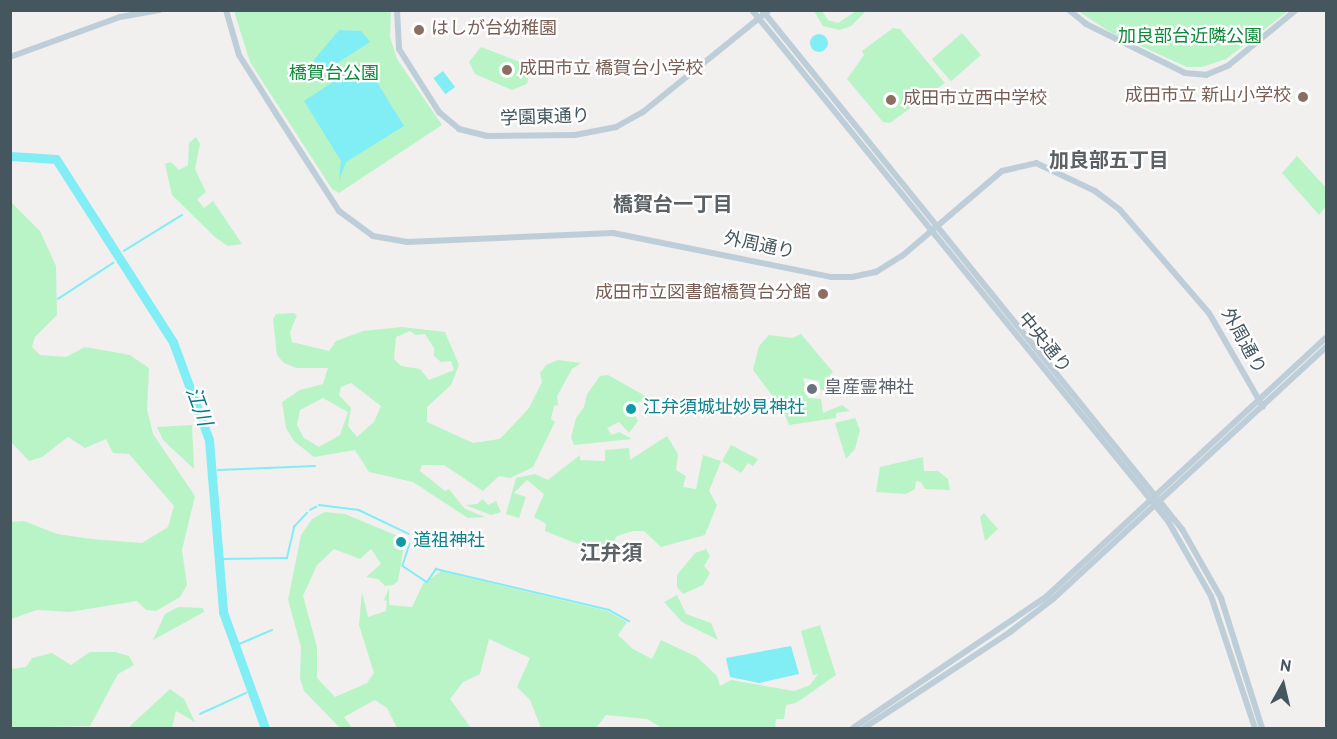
<!DOCTYPE html>
<html>
<head>
<meta charset="utf-8">
<style>
	body { margin:0 }
	#map { position:relative; width:1337px; height:739px; overflow:hidden; background:#f2efef; font-family:Overpass,"Noto Sans JP",sans-serif }
	div>[style] { position:absolute }
	.green>* { inset:0; background:#b9f4c7; transform-origin:0 0 }
	.water>* { inset:0; background:#81edf5; transform-origin:0 0 }
	.round { border-radius:50% }
	.stream>* { height:1.5px; margin:-0.75px; padding:0 0.75px; transform-origin:0.75px; border-radius:0.75px; background:#81edf5 }
	.river>* { height:9px; margin:-4.5px; padding:0 4.5px; transform-origin:4.5px; border-radius:4.5px; background:#81edf5 }
	.secondary>* { height:6px; margin:-3px; padding:0 3px; transform-origin:3px; border-radius:3px; background:#beced8 }
	.dots>* { width:16px; height:16px; translate:-50% -50%; box-sizing:border-box; border:3px solid #fff; border-radius:50% }
	span { translate:-50% -50%; white-space:nowrap; text-align:center; line-height:1.15; -webkit-text-stroke:4.5px #fff; paint-order:stroke }
	.education-label { font-size:18px; color:#785e54 }
	.left { translate:0 -50%; text-align:left }
	.right { translate:-100% -50%; text-align:right }
	.park-label { font-size:18px; color:#0d883a }
	.street-label { font-size:18px; color:#45565f }
	.worship-label { font-size:18px; color:#5b616d }
	.culture-label { font-size:18px; color:#0d838f }
	.neighbourhood-label { font-size:20px; color:#5b6165; font-weight:700 }
	.water-label { font-size:20px; color:#057c85; font-style:italic }
	.quarter-label { font-size:21px; color:#5b6165; font-weight:700 }
	.frame { position:absolute; inset:0; border:12px solid #45565f; pointer-events:none }
	.north { position:absolute; left:1253px; top:655px; width:60px; height:60px; -webkit-text-stroke:4px #fff; paint-order:stroke; rotate:8deg; font-size:16px; font-weight:700; line-height:24px; text-align:center; color:#45565f }
	.north::after { content:''; display:block; margin:auto; width:21px; height:27px; background:#45565f; clip-path:polygon(50% 0,100% 100%,50% 72%,0 100%) }
</style>
</head>
<body>
<div id="map">
	<div class="green">
		<div style="clip-path:polygon(234px 11px,391px 11px,390px 37px,397px 59px,442px 125px,339px 193px,332px 189px,250px 62px)"></div>
		<div style="clip-path:polygon(814px 11px,822px 11px,828px 20px,838px 23px,856px 11px,866px 11px,851px 26px,840px 30px,823px 26px)"></div>
		<div style="clip-path:polygon(1078px 11px,1288px 11px,1226px 59px,1202px 67px,1187px 67px,1110px 32px)"></div>
		<div style="clip-path:polygon(893px 28px,900px 29px,945px 83px,890px 123px,883px 122px,847px 79px,864px 55px,862px 51px)"></div>
		<div style="left:962px;top:33px;width:29px;height:40px;rotate:49deg"></div>
		<div style="clip-path:polygon(481px 47px,525px 64px,529px 75px,527px 84px,512px 90px,475px 74px,469px 62px)"></div>
		<div style="clip-path:polygon(196px 137px,200px 144px,195px 169px,206px 192px,197px 199px,204px 208px,213px 201px,242px 244px,228px 246px,216px 238px,172px 195px,165px 164px,171px 162px,179px 170px,188px 165px,189px 143px)"></div>
		<div style="clip-path:polygon(1297px 156px,1326px 188px,1326px 206px,1319px 215px,1282px 173px)"></div>
		<div style="clip-path:polygon(10px 201px,40px 231px,56px 266px,57px 315px,35px 337px,32px 347px,40px 355px,66px 357px,85px 347px,108px 351px,130px 355px,149px 368px,147px 409px,153px 434px,195px 496px,182px 550px,187px 585px,180px 597px,156px 611px,146px 610px,137px 601px,69px 612px,37px 610px,11px 619px,11px 522px,24px 521px,57px 534px,92px 539px,142px 543px,168px 527px,174px 506px,129px 454px,113px 453px,106px 439px,85px 448px,68px 437px,42px 457px,29px 461px,11px 442px)"></div>
		<div style="clip-path:polygon(evenodd,293px 313px,297px 315px,290px 332px,292px 342px,329px 351px,336px 341px,363px 331px,402px 327px,445px 332px,459px 365px,451px 385px,427px 407px,427px 422px,473px 443px,500px 439px,529px 408px,542px 382px,540px 373px,546px 365px,558px 360px,581px 363px,572px 369px,557px 396px,558px 405px,554px 406px,551px 419px,555px 422px,533px 467px,510px 478px,499px 476px,483px 491px,444px 465px,422px 465px,420px 471px,445px 491px,449px 489px,465px 509px,485px 517px,468px 518px,413px 482px,369px 472px,355px 450px,314px 457px,294px 441px,286px 428px,282px 402px,300px 390px,323px 384px,328px 368px,296px 368px,284px 363px,277px 355px,273px 319px,276px 314px,293px 313px,410px 331px,416px 335px,425px 334px,434px 348px,434px 356px,441px 362px,451px 361px,454px 370px,429px 380px,420px 369px,401px 366px,394px 359px,396px 337px,410px 331px,293px 313px,351px 383px,381px 406px,374px 422px,357px 437px,348px 426px,351px 408px,339px 395px,341px 387px,351px 383px,293px 313px,323px 398px,348px 412px,340px 435px,319px 447px,304px 438px,297px 425px,300px 410px,323px 398px)"></div>
		<div style="clip-path:polygon(801px 334px,833px 372px,826px 379px,825px 390px,820px 390px,819px 381px,803px 378px,808px 398px,821px 399px,823px 413px,842px 405px,850px 411px,836px 413px,836px 418px,789px 425px,783px 410px,753px 370px,759px 346px,769px 335px,793px 338px)"></div>
		<div style="clip-path:polygon(608px 375px,649px 398px,629px 406px,638px 421px,629px 433px,619px 422px,607px 428px,612px 435px,619px 432px,632px 439px,574px 445px,571px 437px,576px 418px,584px 407px,587px 394px,600px 376px)"></div>
		<div style="clip-path:polygon(855px 418px,860px 430px,855px 449px,846px 459px,835px 423px)"></div>
		<div style="clip-path:polygon(192px 425px,194px 467px,194px 469px,163px 440px,157px 427px)"></div>
		<div style="clip-path:polygon(667px 436px,678px 454px,676px 470px,686px 476px,683px 487px,696px 489px,703px 455px,721px 461px,709px 491px,717px 505px,705px 535px,661px 547px,644px 531px,633px 531px,617px 536px,609px 550px,593px 550px,545px 531px,546px 524px,534px 517px,544px 494px,527px 480px,514px 493px,526px 497px,519px 518px,506px 514px,516px 478px,535px 474px,548px 480px,580px 455px,580px 460px,605px 461px,605px 450px,629px 448px,630px 460px)"></div>
		<div style="clip-path:polygon(731px 445px,758px 459px,753px 466px,748px 463px,741px 473px,722px 461px)"></div>
		<div style="clip-path:polygon(923px 457px,924px 471px,938px 471px,948px 479px,950px 490px,925px 489px,921px 482px,916px 481px,915px 489px,906px 494px,876px 492px,880px 467px)"></div>
		<div style="clip-path:polygon(483px 499px,488px 505px,496px 501px,501px 512px,491px 515px,465px 505px,477px 504px)"></div>
		<div style="clip-path:polygon(325px 512px,345px 514px,405px 539px,398px 581px,393px 585px,385px 586px,378px 579px,366px 577px,381px 564px,371px 549px,360px 559px,334px 549px,317px 565px,303px 596px,317px 647px,317px 678px,335px 697px,367px 683px,374px 673px,359px 625px,362px 592px,368px 617px,386px 611px,387px 601px,384px 600px,389px 588px,389px 605px,412px 607px,423px 584px,441px 571px,607px 611px,627px 622px,618px 635px,633px 649px,652px 659px,661px 640px,697px 657px,717px 676px,720px 686px,731px 680px,794px 691px,810px 685px,818px 674px,813px 675px,801px 631px,820px 625px,836px 675px,796px 703px,786px 705px,784px 719px,776px 719px,775px 728px,662px 728px,647px 719px,606px 715px,596px 728px,541px 728px,530px 700px,517px 687px,530px 658px,489px 639px,480px 674px,463px 682px,450px 699px,471px 728px,397px 728px,387px 708px,375px 700px,344px 717px,352px 728px,340px 728px,304px 691px,300px 678px,301px 647px,288px 600px,301px 535px,312px 519px)"></div>
		<div style="clip-path:polygon(984px 513px,998px 529px,985px 541px,980px 517px)"></div>
		<div style="clip-path:polygon(706px 549px,710px 556px,704px 566px,710px 573px,703px 585px,683px 594px,677px 587px,677px 575px,695px 553px)"></div>
		<div style="clip-path:polygon(677px 595px,686px 614px,711px 623px,718px 640px,682px 622px,664px 602px)"></div>
		<div style="clip-path:polygon(178px 607px,203px 608px,204px 612px,153px 640px,165px 614px)"></div>
		<div style="clip-path:polygon(90px 652px,115px 652px,129px 656px,134px 665px,118px 674px,90px 726px,11px 728px,11px 669px,26px 667px,32px 658px,52px 653px,71px 665px)"></div>
		<div style="clip-path:polygon(170px 689px,184px 699px,195px 722px,176px 711px,172px 728px,128px 728px)"></div>
	</div>
	<div class="water">
		<div style="clip-path:polygon(339px 30px,361px 31px,370px 42px,317px 76px,307px 68px)"></div>
		<div class="round" style="left:810px;top:34px;width:18px;height:18px"></div>
		<div style="clip-path:polygon(360px 64px,367px 66px,404px 126px,346px 162px,339px 181px,341px 161px,304px 101px)"></div>
		<div style="left:443px;top:71px;width:20px;height:12px;rotate:53deg"></div>
		<div style="clip-path:polygon(791px 646px,799px 674px,759px 683px,730px 677px,726px 658px)"></div>
	</div>
	<div class="stream">
		<div style="left:124px;top:251px;width:68px;rotate:-31.8deg"></div>
		<div style="left:117px;top:254px;width:3px;rotate:-18deg"></div>
		<div style="left:117px;top:260px;width:3px;rotate:-45deg"></div>
		<div style="left:58px;top:299px;width:66px;rotate:-33.2deg"></div>
		<div style="left:213px;top:470px;width:1px"></div>
		<div style="left:218px;top:470px;width:97px;rotate:-2.4deg"></div>
		<div style="left:319px;top:505px;width:40px;rotate:7.1deg"></div>
		<div style="left:359px;top:510px;width:55px;rotate:25.6deg"></div>
		<div style="left:310px;top:510px;width:7px;rotate:-27deg"></div>
		<div style="left:410px;top:544px;width:23px;rotate:108deg"></div>
		<div style="left:403px;top:566px;width:29px;rotate:34deg"></div>
		<div style="left:427px;top:582px;width:16px;rotate:-55deg"></div>
		<div style="left:436px;top:569px;width:178px;rotate:13.3deg"></div>
		<div style="left:609px;top:610px;width:23px;rotate:29deg"></div>
		<div style="left:223px;top:559px;width:64px;rotate:-0.9deg"></div>
		<div style="left:287px;top:558px;width:32px;rotate:-77deg"></div>
		<div style="left:294px;top:527px;width:19px;rotate:-47deg"></div>
		<div style="left:217px;top:560px;width:1px"></div>
		<div style="left:237px;top:645px;width:38px;rotate:-23deg"></div>
		<div style="left:234px;top:646px;width:1px"></div>
		<div style="left:200px;top:714px;width:51px;rotate:-24.5deg"></div>
	</div>
	<div class="river">
		<div style="left:10px;top:156px;width:46px;rotate:3.7deg"></div>
		<div style="left:56px;top:159px;width:217px;rotate:57.4deg"></div>
		<div style="left:173px;top:342px;width:104px;rotate:69.8deg"></div>
		<div style="left:209px;top:440px;width:173px;rotate:85.3deg"></div>
		<div style="left:223px;top:612px;width:123px;rotate:70.1deg"></div>
	</div>
	<div class="secondary">
		<div style="left:226px;top:10px;width:47px;rotate:73.9deg"></div>
		<div style="left:239px;top:55px;width:67px;rotate:57.7deg"></div>
		<div style="left:275px;top:112px;width:118px;rotate:57.1deg"></div>
		<div style="left:339px;top:211px;width:42px;rotate:36.3deg"></div>
		<div style="left:373px;top:236px;width:35px;rotate:10deg"></div>
		<div style="left:407px;top:242px;width:206px;rotate:-2.5deg"></div>
		<div style="left:613px;top:233px;width:222px;rotate:11.4deg"></div>
		<div style="left:831px;top:277px;width:21px"></div>
		<div style="left:852px;top:277px;width:25px;rotate:-12deg"></div>
		<div style="left:876px;top:272px;width:31px;rotate:-32deg"></div>
		<div style="left:902px;top:256px;width:131px;rotate:-40.4deg"></div>
		<div style="left:1002px;top:171px;width:35px;rotate:-13deg"></div>
		<div style="left:1036px;top:163px;width:65px;rotate:25.4deg"></div>
		<div style="left:1095px;top:191px;width:31px;rotate:37deg"></div>
		<div style="left:1120px;top:210px;width:136px;rotate:49.2deg"></div>
		<div style="left:1209px;top:313px;width:108px;rotate:60.1deg"></div>
		<div style="left:397px;top:10px;width:39px;rotate:87deg"></div>
		<div style="left:399px;top:49px;width:75px;rotate:57.6deg"></div>
		<div style="left:439px;top:112px;width:26px;rotate:40deg"></div>
		<div style="left:459px;top:129px;width:29px;rotate:14deg"></div>
		<div style="left:487px;top:136px;width:88px;rotate:-0.7deg"></div>
		<div style="left:575px;top:135px;width:42px;rotate:-11deg"></div>
		<div style="left:616px;top:127px;width:31px;rotate:-29deg"></div>
		<div style="left:643px;top:112px;width:162px;rotate:-39deg"></div>
		<div style="left:752px;top:10px;width:659px;rotate:50.85deg"></div>
		<div style="left:1168px;top:521px;width:86px;rotate:60.2deg"></div>
		<div style="left:1211px;top:596px;width:139px;rotate:71.6deg"></div>
		<div style="left:762px;top:10px;width:668px;rotate:51.02deg"></div>
		<div style="left:1182px;top:529px;width:79px;rotate:60.5deg"></div>
		<div style="left:1221px;top:598px;width:136px;rotate:72.5deg"></div>
		<div style="left:1069px;top:10px;width:22px;rotate:39deg"></div>
		<div style="left:1086px;top:24px;width:110px;rotate:26.3deg"></div>
		<div style="left:1185px;top:73px;width:21px;rotate:5deg"></div>
		<div style="left:1206px;top:75px;width:25px;rotate:-23deg"></div>
		<div style="left:1229px;top:65px;width:87px;rotate:-39.4deg"></div>
		<div style="left:10px;top:57px;width:117px;rotate:-20deg"></div>
		<div style="left:120px;top:17px;width:40px;rotate:-10deg"></div>
		<div style="left:853px;top:728px;width:235px;rotate:-34.2deg"></div>
		<div style="left:1047px;top:596px;width:380px;rotate:-42.8deg"></div>
		<div style="left:864px;top:728px;width:175px;rotate:-33.3deg"></div>
		<div style="left:1010px;top:632px;width:54px;rotate:-37.5deg"></div>
		<div style="left:1053px;top:599px;width:372px;rotate:-42.7deg"></div>
	</div>
	<div class="dots">
		<div style="left:419px;top:30px;background:#8d6e63"></div>
		<div style="left:507px;top:70px;background:#8d6e63"></div>
		<div style="left:1303px;top:97px;background:#8d6e63"></div>
		<div style="left:891px;top:100px;background:#8d6e63"></div>
		<div style="left:823px;top:294px;background:#8d6e63"></div>
		<div style="left:812px;top:389px;background:#6b7280"></div>
		<div style="left:631px;top:409px;background:#0f9aa8"></div>
		<div style="left:401px;top:542px;background:#0f9aa8"></div>
	</div>
	<div class="education-label">
		<span class="left" style="left:431px;top:30px">はしが台幼稚園</span>
		<span class="left" style="left:519px;top:70px">成田市立 橋賀台小学校</span>
		<span class="right" style="left:1291px;top:97px">成田市立 新山小学校</span>
		<span class="left" style="left:903px;top:100px">成田市立西中学校</span>
		<span class="right" style="left:811px;top:294px">成田市立図書館橋賀台分館</span>
	</div>
	<div class="park-label">
		<span style="left:1190px;top:38px">加良部台近隣公園</span>
		<span style="left:334px;top:75px">橋賀台公園</span>
	</div>
	<div class="street-label">
		<span style="left:545px;top:119px;rotate:-2deg">学園東通り</span>
		<span style="left:759px;top:247px;rotate:12deg">外周通り</span>
		<span style="left:1242px;top:342px;rotate:61deg">外周通り</span>
		<span style="left:1043px;top:344px;rotate:51deg">中央通り</span>
	</div>
	<div class="worship-label">
		<span class="left" style="left:824px;top:389px">皇産霊神社</span>
	</div>
	<div class="culture-label">
		<span class="left" style="left:643px;top:409px">江弁須城址妙見神社</span>
		<span class="left" style="left:413px;top:542px">道祖神社</span>
	</div>
	<div class="neighbourhood-label">
		<span style="left:1109px;top:162px">加良部五丁目</span>
		<span style="left:673px;top:206px">橋賀台一丁目</span>
	</div>
	<div class="water-label">
		<span style="left:197px;top:407px;rotate:70deg">江川</span>
	</div>
	<div class="quarter-label">
		<span style="left:611px;top:555px">江弁須</span>
	</div>
	<div class="frame"></div>
	<div class="north">N</div>
</div>
</body>
</html>
